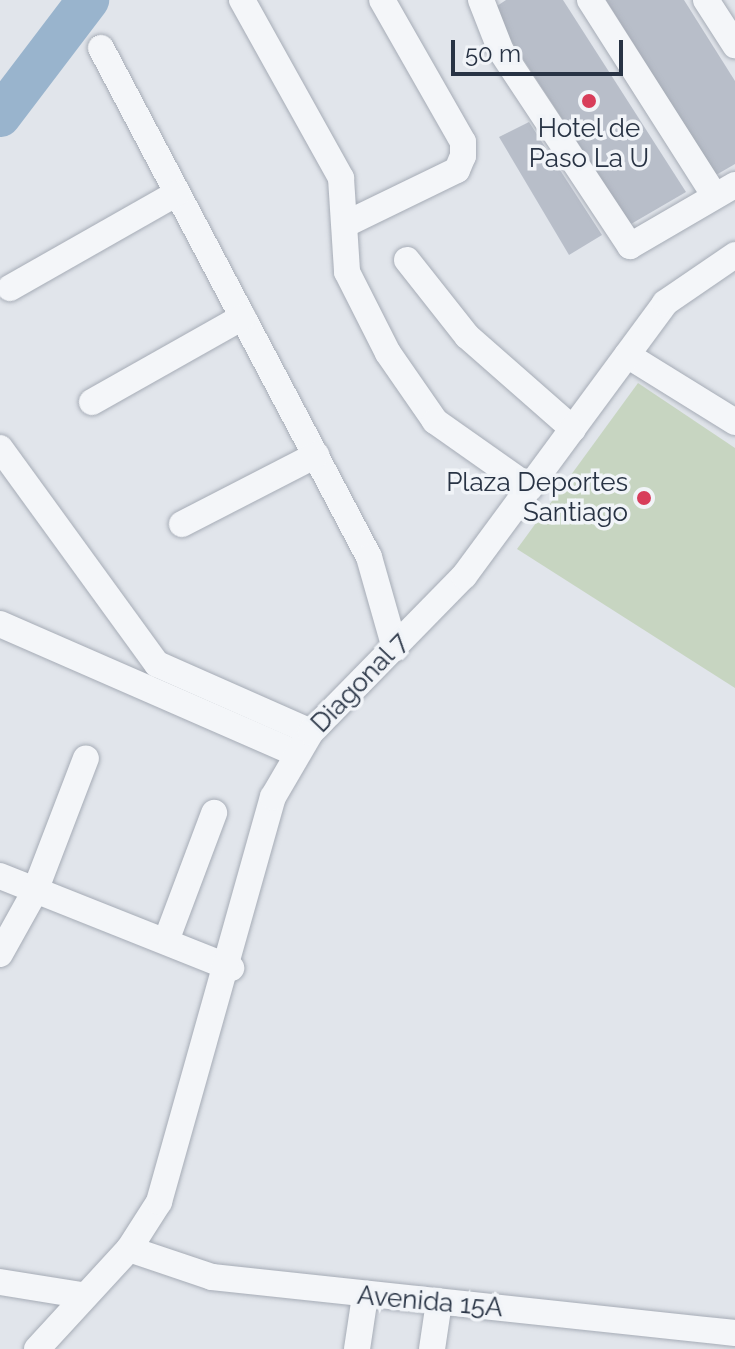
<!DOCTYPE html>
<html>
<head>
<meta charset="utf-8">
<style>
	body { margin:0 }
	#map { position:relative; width:735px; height:1349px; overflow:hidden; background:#e1e5eb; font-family:Raleway,sans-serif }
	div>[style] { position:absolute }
	.green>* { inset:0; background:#c7d5c1 }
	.river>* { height:42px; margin:-21px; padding:0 21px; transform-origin:21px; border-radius:21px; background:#99b4cd }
	.building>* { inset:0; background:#b8bec9 }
	.roads { filter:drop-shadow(0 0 2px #a6acb6) drop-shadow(0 0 2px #a6acb6) }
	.minor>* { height:26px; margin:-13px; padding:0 13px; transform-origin:13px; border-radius:13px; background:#f4f6f9 }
	.dots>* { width:22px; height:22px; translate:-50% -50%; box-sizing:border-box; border:4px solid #f1f4f8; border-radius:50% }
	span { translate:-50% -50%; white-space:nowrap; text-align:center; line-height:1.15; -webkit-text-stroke:7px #f1f4f8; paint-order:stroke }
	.poi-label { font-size:26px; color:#283344 }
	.right { translate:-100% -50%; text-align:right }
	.street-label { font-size:26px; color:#283344 }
	.scale { position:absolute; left:451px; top:40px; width:172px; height:36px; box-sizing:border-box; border:4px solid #283344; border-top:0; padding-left:10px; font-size:24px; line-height:28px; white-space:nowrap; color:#283344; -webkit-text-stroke:6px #f1f4f8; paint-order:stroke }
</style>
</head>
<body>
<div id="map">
	<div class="green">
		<div style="clip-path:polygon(638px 383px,735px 448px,735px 688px,517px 549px)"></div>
	</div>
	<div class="river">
		<div style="left:0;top:116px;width:146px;rotate:-52.8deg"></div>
	</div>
	<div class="building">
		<div style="clip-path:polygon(506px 0,563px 0,686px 192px,631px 224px,491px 10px)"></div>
		<div style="clip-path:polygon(606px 0,684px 0,735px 81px,735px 164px,716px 175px)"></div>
		<div style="clip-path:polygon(529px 122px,602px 235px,569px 255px,499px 137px)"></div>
	</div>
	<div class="roads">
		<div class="minor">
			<div style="left:242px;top:0;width:204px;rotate:60.9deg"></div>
			<div style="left:341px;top:178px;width:94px;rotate:86.3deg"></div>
			<div style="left:347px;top:272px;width:91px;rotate:63.2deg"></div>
			<div style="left:388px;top:353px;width:83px;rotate:55.3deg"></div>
			<div style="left:435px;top:421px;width:116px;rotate:35.2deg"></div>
			<div style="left:481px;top:0;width:55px;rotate:68.6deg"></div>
			<div style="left:501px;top:51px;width:234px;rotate:56.5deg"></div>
			<div style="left:630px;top:246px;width:121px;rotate:-30.2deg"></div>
			<div style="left:590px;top:0;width:232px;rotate:57.5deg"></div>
			<div style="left:706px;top:0;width:54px;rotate:57.2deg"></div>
			<div style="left:101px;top:48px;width:575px;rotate:62.23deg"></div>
			<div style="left:369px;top:557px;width:95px;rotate:74.1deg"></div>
			<div style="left:348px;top:223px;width:121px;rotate:-25.9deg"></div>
			<div style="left:457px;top:170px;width:15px;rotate:-67deg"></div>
			<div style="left:463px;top:156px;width:14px;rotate:-90deg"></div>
			<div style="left:463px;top:142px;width:163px;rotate:-119.7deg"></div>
			<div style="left:407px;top:260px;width:97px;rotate:51.7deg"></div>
			<div style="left:467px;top:336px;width:141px;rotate:41.3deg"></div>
			<div style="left:10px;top:288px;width:192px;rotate:-29.6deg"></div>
			<div style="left:627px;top:355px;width:127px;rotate:31.8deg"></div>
			<div style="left:92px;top:402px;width:173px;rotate:-29.4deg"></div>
			<div style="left:0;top:448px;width:267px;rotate:54deg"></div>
			<div style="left:157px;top:664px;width:168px;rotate:23.8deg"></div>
			<div style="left:182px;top:524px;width:151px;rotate:-27.2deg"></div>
			<div style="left:0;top:624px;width:324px;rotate:23.6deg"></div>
			<div style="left:0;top:876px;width:249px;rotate:21.7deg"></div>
			<div style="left:166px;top:941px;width:137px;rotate:-69.4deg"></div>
			<div style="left:0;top:954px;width:72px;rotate:-60.9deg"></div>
			<div style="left:35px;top:891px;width:142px;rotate:-69deg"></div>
			<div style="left:129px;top:1249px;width:88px;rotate:18.6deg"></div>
			<div style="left:212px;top:1277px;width:526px;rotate:6.11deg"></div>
			<div style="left:0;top:1282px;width:81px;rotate:9.2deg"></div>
			<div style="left:37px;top:1349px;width:136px;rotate:-47.4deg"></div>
			<div style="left:129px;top:1249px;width:56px;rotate:-57.4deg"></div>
			<div style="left:159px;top:1202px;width:421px;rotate:-74.3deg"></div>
			<div style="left:273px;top:797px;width:75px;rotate:-59.7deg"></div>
			<div style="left:311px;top:732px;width:219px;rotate:-45.6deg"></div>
			<div style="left:464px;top:576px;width:339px;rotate:-53.6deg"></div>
			<div style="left:665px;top:303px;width:85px;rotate:-34.4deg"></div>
			<div style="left:357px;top:1349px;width:54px;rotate:-81.4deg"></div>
			<div style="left:432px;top:1349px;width:48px;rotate:-81.5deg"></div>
		</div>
	</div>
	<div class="dots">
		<div style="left:589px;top:101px;background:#d83d5a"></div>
		<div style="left:644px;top:498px;background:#d83d5a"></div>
	</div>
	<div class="poi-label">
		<span style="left:589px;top:144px">Hotel de<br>Paso La U</span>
		<span class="right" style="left:628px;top:498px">Plaza Deportes<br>Santiago</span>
	</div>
	<div class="street-label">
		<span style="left:360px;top:683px;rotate:-46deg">Diagonal 7</span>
		<span style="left:430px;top:1302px;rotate:5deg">Avenida 15A</span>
	</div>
	<div class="scale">50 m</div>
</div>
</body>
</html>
